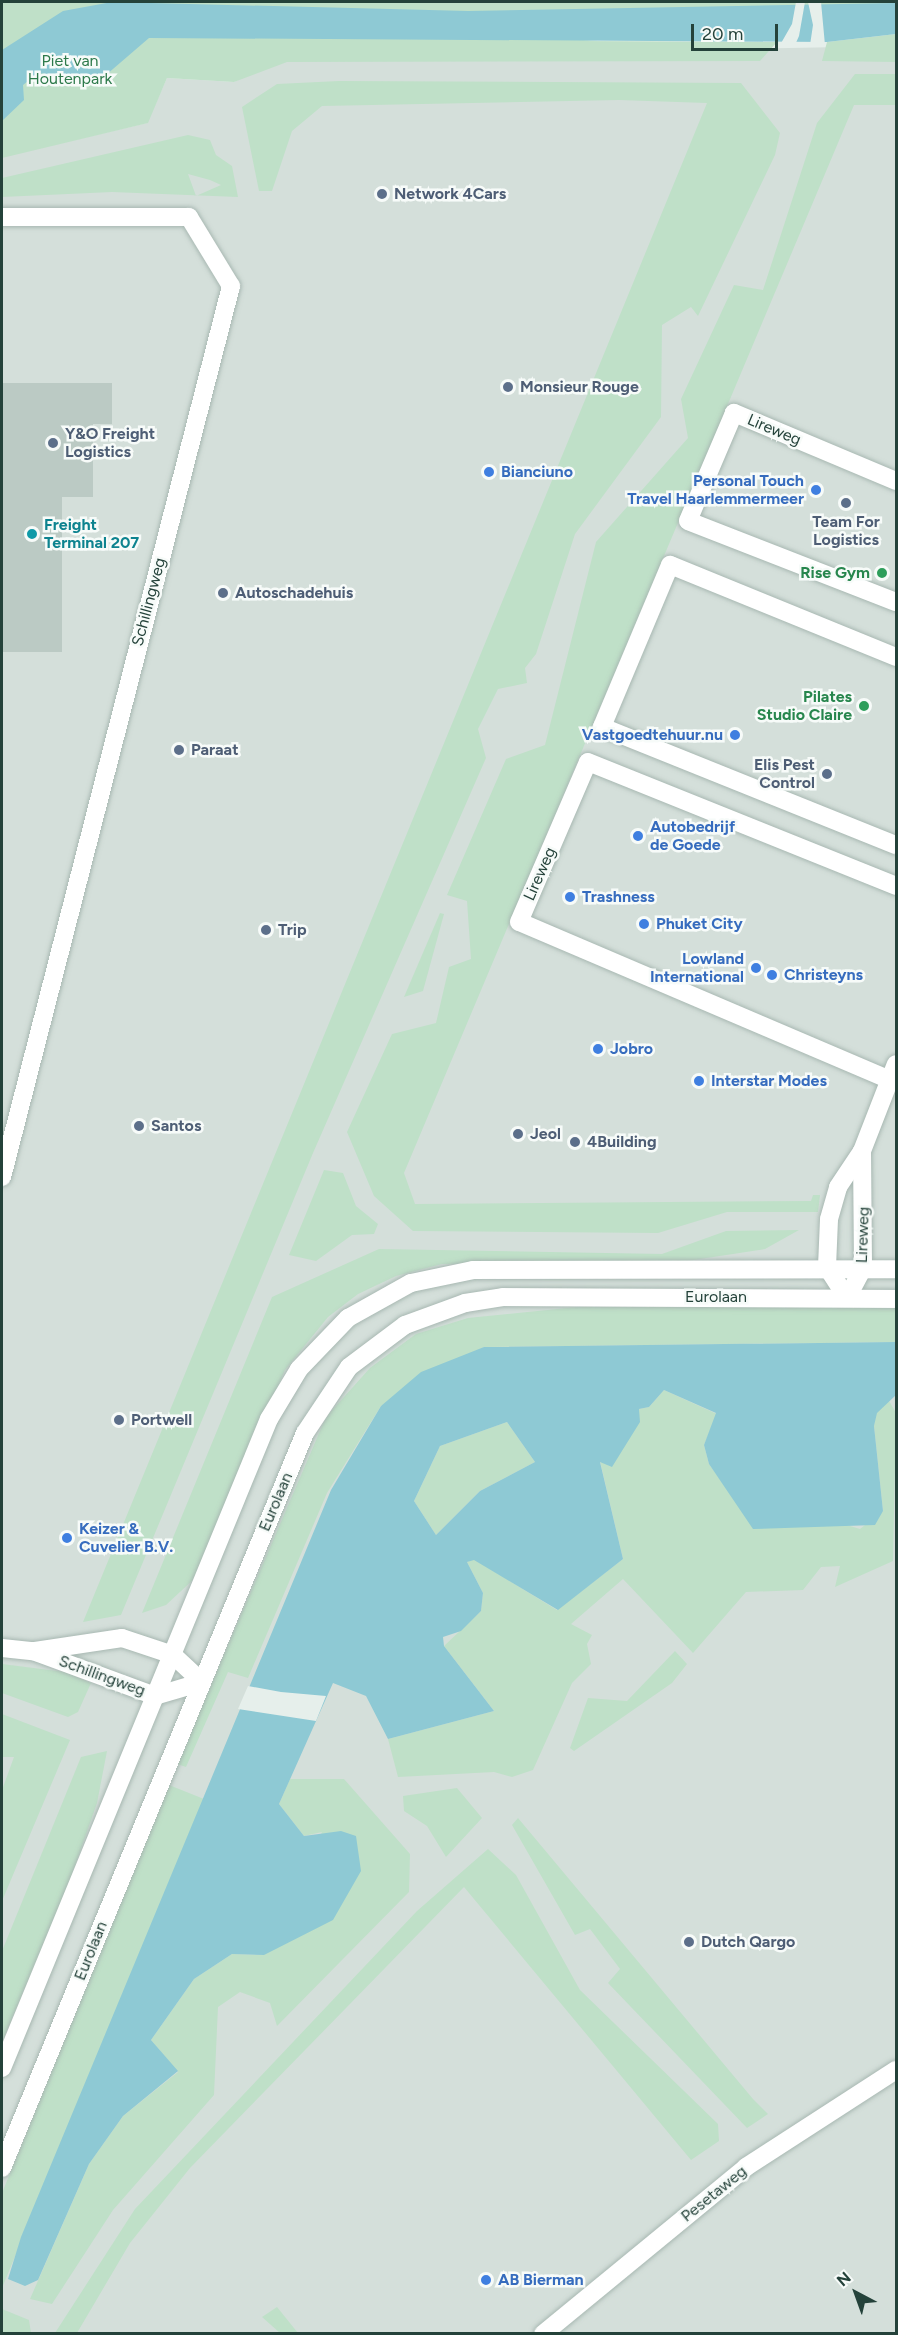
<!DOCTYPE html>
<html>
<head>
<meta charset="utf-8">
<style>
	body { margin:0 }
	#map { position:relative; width:898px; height:2335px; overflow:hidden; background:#e6efeb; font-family:Figtree,sans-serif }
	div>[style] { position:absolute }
	.built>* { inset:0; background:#d4dfda }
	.green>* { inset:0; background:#bfe0c8 }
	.water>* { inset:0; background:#8ec9d4 }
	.pier>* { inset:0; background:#e6efeb }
	.building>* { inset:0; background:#bbcac4 }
	.roads { filter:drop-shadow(0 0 2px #a8b8b2) drop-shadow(0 0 2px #a8b8b2) }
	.street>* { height:18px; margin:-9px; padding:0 9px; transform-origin:9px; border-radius:9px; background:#fff }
	.secondary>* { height:18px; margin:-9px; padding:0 9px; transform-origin:9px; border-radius:9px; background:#fff }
	.dots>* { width:16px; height:16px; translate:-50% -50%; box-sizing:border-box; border:3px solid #f7fbf9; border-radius:50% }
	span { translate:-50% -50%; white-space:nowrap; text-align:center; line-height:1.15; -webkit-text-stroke:5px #f7fbf9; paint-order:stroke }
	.park-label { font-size:16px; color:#2d7a4b }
	.service-label { font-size:16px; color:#4e5e75; font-weight:700 }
	.left { translate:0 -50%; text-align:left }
	.right { translate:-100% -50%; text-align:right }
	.street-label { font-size:16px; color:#24423a }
	.shop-label { font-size:16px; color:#366cbe; font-weight:700 }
	.culture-label { font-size:16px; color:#0d838f; font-weight:700 }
	.leisure-label { font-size:16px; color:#27864d; font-weight:700 }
	.frame { position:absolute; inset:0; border:3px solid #24423a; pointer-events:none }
	.north { position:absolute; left:826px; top:2263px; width:60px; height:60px; -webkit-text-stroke:4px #f7fbf9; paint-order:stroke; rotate:319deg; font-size:16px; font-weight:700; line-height:24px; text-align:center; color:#24423a }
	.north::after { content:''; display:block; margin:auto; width:21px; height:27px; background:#24423a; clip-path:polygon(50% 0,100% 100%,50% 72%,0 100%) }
	.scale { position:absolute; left:691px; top:24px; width:87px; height:27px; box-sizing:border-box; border:3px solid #24423a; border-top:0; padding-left:8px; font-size:18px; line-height:21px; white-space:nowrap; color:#24423a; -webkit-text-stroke:4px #f7fbf9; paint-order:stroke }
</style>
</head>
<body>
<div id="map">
	<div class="built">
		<div style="clip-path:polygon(896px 46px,896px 2333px,2px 2333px,2px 157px,147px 123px,167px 78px,234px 82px,280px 58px)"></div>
	</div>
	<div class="green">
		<div style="clip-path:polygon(2px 2px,896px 2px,896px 20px,583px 41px,777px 42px,760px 61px,287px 62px,234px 82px,167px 78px,148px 123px,2px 158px)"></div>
		<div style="clip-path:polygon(896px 34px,896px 62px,822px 61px,827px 42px)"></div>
		<div style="clip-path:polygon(855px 74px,896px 74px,896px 105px,854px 105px,404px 1173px,415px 1204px,811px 1201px,813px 1195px,820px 1195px,818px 1212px,727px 1212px,658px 1233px,413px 1231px,374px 1196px,347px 1132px,392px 1034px,436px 1023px,449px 967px,471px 959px,467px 901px,447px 895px,506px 759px,545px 745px,596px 542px,688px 438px,681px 399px,734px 285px,763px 290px,817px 123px)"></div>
		<div style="clip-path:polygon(339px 81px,741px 83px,780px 133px,775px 155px,698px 316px,691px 307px,662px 325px,661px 417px,575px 534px,536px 654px,525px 668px,527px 683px,498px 689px,478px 729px,486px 758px,313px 1153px,121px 1615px,83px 1622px,707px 103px,619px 100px,322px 106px,292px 131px,272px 191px,259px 191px,242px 107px,277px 84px)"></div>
		<div style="clip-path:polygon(evenodd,188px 135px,210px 140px,216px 155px,232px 166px,238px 197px,112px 192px,2px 197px,2px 178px,188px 135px,188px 174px,210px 180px,221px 185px,196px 196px,188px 174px)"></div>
		<div style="clip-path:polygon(440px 913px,444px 914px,423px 991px,404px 997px)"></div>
		<div style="clip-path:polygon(324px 1170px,343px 1173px,356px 1206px,378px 1224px,374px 1234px,352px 1235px,316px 1261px,289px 1255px)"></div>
		<div style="clip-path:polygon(799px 1230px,765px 1249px,687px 1261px,442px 1264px,396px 1276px,358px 1294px,328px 1317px,285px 1370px,195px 1578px,166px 1605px,142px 1613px,272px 1297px,379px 1249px,662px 1254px,726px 1231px)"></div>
		<div style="clip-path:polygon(577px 1307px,896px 1307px,896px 1342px,484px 1347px,381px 1406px,327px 1493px,248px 1678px,228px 1672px,186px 1767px,177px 1764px,326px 1417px,370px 1368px,416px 1334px,468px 1318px)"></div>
		<div style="clip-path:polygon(664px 1390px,717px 1414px,704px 1445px,709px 1464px,727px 1489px,860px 1529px,883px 1511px,874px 1426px,876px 1413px,888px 1399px,896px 1413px,893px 1561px,835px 1587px,840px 1566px,821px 1567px,803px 1590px,746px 1592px,693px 1653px,623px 1579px,571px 1624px,592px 1635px,587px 1644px,591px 1664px,572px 1683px,533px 1770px,512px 1777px,494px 1772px,398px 1777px,388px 1739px,494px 1711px,444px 1646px,481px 1611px,483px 1593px,467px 1562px,474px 1559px,557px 1610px,623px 1559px,600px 1461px,639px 1409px,649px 1407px)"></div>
		<div style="clip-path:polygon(507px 1422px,535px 1462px,480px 1491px,436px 1535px,414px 1501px,440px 1446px)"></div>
		<div style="clip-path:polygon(675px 1651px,687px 1664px,672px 1683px,574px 1751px,570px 1748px,588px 1698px,627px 1701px)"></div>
		<div style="clip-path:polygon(2px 1664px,65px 1672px,91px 1683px,78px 1712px,68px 1717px,2px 1693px)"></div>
		<div style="clip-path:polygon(2px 1714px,70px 1740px,2px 1901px,2px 1790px,14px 1757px,2px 1757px)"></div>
		<div style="clip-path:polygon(107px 1751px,97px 1803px,69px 1883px,2px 2042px,2px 1951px,81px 1757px)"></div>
		<div style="clip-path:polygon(290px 1779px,344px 1779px,410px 1854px,409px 1892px,277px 2026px,270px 2003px,240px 1992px,218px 2007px,214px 2095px,113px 2210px,52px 2304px,30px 2299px,89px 2164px,123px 2116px,178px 2072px,151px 2040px,194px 1979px,232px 1954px,264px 1955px,322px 1832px,304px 1836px,279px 1804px)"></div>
		<div style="clip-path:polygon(169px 1785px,204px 1799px,2px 2288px,2px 2193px)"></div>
		<div style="clip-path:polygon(457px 1788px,482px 1818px,446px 1857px,427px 1826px,404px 1811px,403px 1796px)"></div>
		<div style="clip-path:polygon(518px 1818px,753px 2099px,768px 2114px,747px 2128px,608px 1983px,620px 1969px,590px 1929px,575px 1935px,512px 1825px)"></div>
		<div style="clip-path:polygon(488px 1849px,516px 1875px,580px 1990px,718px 2124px,719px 2141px,691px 2160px,464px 1887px,190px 2168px,130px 2243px,77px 2333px,55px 2333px,135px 2209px,417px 1911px)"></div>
		<div style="clip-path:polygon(277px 2307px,298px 2333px,280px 2333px,262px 2317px)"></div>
		<div style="clip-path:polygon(2px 2309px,29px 2320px,31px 2333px,2px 2333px)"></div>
	</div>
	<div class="water">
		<div style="clip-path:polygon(112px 2px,468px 11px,896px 3px,896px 34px,827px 42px,149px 38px,99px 81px,38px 73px,23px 85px,24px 100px,2px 121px,2px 50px,63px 11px)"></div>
		<div style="clip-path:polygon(evenodd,896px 1342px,896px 1395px,877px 1413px,874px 1426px,883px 1511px,875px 1525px,753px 1529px,709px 1464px,704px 1445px,716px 1413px,664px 1390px,649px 1407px,639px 1409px,640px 1422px,612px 1467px,600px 1462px,623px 1559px,558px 1610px,474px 1560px,467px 1562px,483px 1593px,481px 1611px,461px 1631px,443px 1637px,444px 1646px,494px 1711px,388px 1739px,366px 1696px,333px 1683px,279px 1804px,304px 1836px,341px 1831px,356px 1836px,361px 1871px,333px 1920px,264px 1955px,232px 1954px,194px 1979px,151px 2040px,178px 2071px,123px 2116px,89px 2164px,38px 2280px,25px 2286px,8px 2279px,21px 2237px,331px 1490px,381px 1406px,421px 1372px,484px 1347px,896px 1342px,507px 1422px,535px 1462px,480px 1491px,436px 1535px,414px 1501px,440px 1446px,507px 1422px)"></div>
	</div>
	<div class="pier">
		<div style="clip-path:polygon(796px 2px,805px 2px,799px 36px,795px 45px,780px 45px,792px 24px)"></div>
		<div style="clip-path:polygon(808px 2px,821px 2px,825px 45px,810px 45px,813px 25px)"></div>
		<div style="clip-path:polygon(248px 1686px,281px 1692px,326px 1696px,316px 1721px,238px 1709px)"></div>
	</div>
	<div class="building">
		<div style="clip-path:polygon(2px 383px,112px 383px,112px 424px,93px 424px,93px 497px,62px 497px,62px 652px,2px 652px)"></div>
	</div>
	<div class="roads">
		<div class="street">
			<div style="left:2px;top:217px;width:187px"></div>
			<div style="left:189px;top:217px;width:81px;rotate:58.7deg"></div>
			<div style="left:231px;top:286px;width:920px;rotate:104.41deg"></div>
			<div style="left:896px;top:481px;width:176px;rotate:-157.2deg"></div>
			<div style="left:734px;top:413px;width:117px;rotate:113.1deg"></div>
			<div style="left:688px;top:521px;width:223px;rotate:21.3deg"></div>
			<div style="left:896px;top:657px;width:244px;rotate:-157.8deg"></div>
			<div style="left:670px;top:565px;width:176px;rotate:112.8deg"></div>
			<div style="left:602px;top:727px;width:317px;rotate:21.9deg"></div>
			<div style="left:890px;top:1080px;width:403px;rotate:-156.9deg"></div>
			<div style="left:519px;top:922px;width:174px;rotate:-66.7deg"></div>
			<div style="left:588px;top:762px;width:332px;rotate:21.9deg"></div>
			<div style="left:862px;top:1151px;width:117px;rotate:89.5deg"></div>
			<div style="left:863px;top:1268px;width:34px;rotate:118deg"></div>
			<div style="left:847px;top:1298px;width:37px;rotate:-123deg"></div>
			<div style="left:827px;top:1267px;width:48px;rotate:-87.6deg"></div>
			<div style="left:829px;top:1219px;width:33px;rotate:-74deg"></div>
			<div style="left:838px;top:1187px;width:43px;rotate:-56.3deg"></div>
			<div style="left:862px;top:1151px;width:93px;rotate:-68.7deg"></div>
			<div style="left:2px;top:1648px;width:31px;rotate:6deg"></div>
			<div style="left:33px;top:1651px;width:130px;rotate:20.2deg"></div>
			<div style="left:155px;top:1696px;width:49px;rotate:-16.6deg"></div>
			<div style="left:35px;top:1651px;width:88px;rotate:-8.5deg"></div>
			<div style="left:122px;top:1638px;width:54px;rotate:18.4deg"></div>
			<div style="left:173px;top:1655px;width:40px;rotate:43deg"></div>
			<div style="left:543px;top:2334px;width:263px;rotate:-39.4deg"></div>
			<div style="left:746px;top:2167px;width:179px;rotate:-32.9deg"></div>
		</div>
		<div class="secondary">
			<div style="left:2px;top:2068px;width:702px;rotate:-67.64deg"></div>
			<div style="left:269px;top:1419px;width:58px;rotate:-59deg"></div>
			<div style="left:299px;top:1369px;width:71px;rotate:-46.1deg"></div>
			<div style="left:348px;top:1318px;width:72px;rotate:-29.1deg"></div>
			<div style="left:411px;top:1283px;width:63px;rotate:-11.8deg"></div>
			<div style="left:473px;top:1270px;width:423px;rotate:-0.1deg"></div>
			<div style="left:2px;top:2168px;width:795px;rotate:-67.6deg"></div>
			<div style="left:305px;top:1433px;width:79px;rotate:-56.3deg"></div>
			<div style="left:349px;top:1367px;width:70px;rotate:-36.9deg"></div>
			<div style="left:405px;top:1325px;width:64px;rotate:-20.1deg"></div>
			<div style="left:465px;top:1303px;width:38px;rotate:-9deg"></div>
			<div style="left:503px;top:1297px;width:393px;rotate:0.3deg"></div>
		</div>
	</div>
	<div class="dots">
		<div style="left:382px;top:194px;background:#5c6f8a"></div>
		<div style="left:508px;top:387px;background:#5c6f8a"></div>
		<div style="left:53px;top:443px;background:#5c6f8a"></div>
		<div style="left:489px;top:472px;background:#3f7fe0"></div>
		<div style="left:816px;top:490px;background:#3f7fe0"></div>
		<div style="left:846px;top:503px;background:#5c6f8a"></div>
		<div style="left:32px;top:534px;background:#0f9aa8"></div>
		<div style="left:882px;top:573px;background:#2e9e5b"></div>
		<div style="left:223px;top:593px;background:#5c6f8a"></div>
		<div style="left:864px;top:706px;background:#2e9e5b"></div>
		<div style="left:735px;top:735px;background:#3f7fe0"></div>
		<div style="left:179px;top:750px;background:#5c6f8a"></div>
		<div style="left:827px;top:774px;background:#5c6f8a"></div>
		<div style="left:638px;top:836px;background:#3f7fe0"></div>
		<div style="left:570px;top:897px;background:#3f7fe0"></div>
		<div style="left:644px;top:924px;background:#3f7fe0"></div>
		<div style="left:266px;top:930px;background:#5c6f8a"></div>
		<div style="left:756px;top:968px;background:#3f7fe0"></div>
		<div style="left:772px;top:975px;background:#3f7fe0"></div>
		<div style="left:598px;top:1049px;background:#3f7fe0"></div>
		<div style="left:699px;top:1081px;background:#3f7fe0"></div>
		<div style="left:139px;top:1126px;background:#5c6f8a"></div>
		<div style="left:518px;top:1134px;background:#5c6f8a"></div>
		<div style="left:575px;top:1142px;background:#5c6f8a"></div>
		<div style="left:119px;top:1420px;background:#5c6f8a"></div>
		<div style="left:67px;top:1538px;background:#3f7fe0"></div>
		<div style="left:689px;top:1942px;background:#5c6f8a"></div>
		<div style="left:486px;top:2280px;background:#3f7fe0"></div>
	</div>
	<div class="park-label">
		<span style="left:70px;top:70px">Piet van<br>Houtenpark</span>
	</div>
	<div class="service-label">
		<span class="left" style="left:394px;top:194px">Network 4Cars</span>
		<span class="left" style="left:520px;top:387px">Monsieur Rouge</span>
		<span class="left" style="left:65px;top:443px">Y&amp;O Freight<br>Logistics</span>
		<span style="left:846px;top:531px">Team For<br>Logistics</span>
		<span class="left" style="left:235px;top:593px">Autoschadehuis</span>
		<span class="left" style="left:191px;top:750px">Paraat</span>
		<span class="right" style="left:815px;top:774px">Elis Pest<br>Control</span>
		<span class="left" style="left:278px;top:930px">Trip</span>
		<span class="left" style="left:151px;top:1126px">Santos</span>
		<span class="left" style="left:530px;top:1134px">Jeol</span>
		<span class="left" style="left:587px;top:1142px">4Building</span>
		<span class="left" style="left:131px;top:1420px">Portwell</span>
		<span class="left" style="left:701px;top:1942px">Dutch Qargo</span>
	</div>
	<div class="street-label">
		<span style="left:774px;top:430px;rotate:23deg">Lireweg</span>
		<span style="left:149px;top:602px;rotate:-75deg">Schillingweg</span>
		<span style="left:540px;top:874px;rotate:-66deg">Lireweg</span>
		<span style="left:863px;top:1235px;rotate:-88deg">Lireweg</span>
		<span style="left:716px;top:1297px">Eurolaan</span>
		<span style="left:276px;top:1502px;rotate:-67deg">Eurolaan</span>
		<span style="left:102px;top:1676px;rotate:20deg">Schillingweg</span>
		<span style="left:91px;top:1951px;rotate:-68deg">Eurolaan</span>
		<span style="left:714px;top:2194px;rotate:-39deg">Pesetaweg</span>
	</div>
	<div class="shop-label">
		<span class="left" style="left:501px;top:472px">Bianciuno</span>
		<span class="right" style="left:804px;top:490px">Personal Touch<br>Travel Haarlemmermeer</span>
		<span class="right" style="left:723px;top:735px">Vastgoedtehuur.nu</span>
		<span class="left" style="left:650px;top:836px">Autobedrijf<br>de Goede</span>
		<span class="left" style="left:582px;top:897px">Trashness</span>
		<span class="left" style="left:656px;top:924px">Phuket City</span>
		<span class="right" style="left:744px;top:968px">Lowland<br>International</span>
		<span class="left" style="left:784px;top:975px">Christeyns</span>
		<span class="left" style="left:610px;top:1049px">Jobro</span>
		<span class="left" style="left:711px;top:1081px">Interstar Modes</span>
		<span class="left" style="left:79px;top:1538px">Keizer &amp;<br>Cuvelier B.V.</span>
		<span class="left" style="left:498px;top:2280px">AB Bierman</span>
	</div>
	<div class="culture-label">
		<span class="left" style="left:44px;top:534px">Freight<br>Terminal 207</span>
	</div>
	<div class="leisure-label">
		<span class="right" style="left:870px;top:573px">Rise Gym</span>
		<span class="right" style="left:852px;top:706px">Pilates<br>Studio Claire</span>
	</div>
	<div class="frame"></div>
	<div class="north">N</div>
	<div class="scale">20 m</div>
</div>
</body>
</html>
